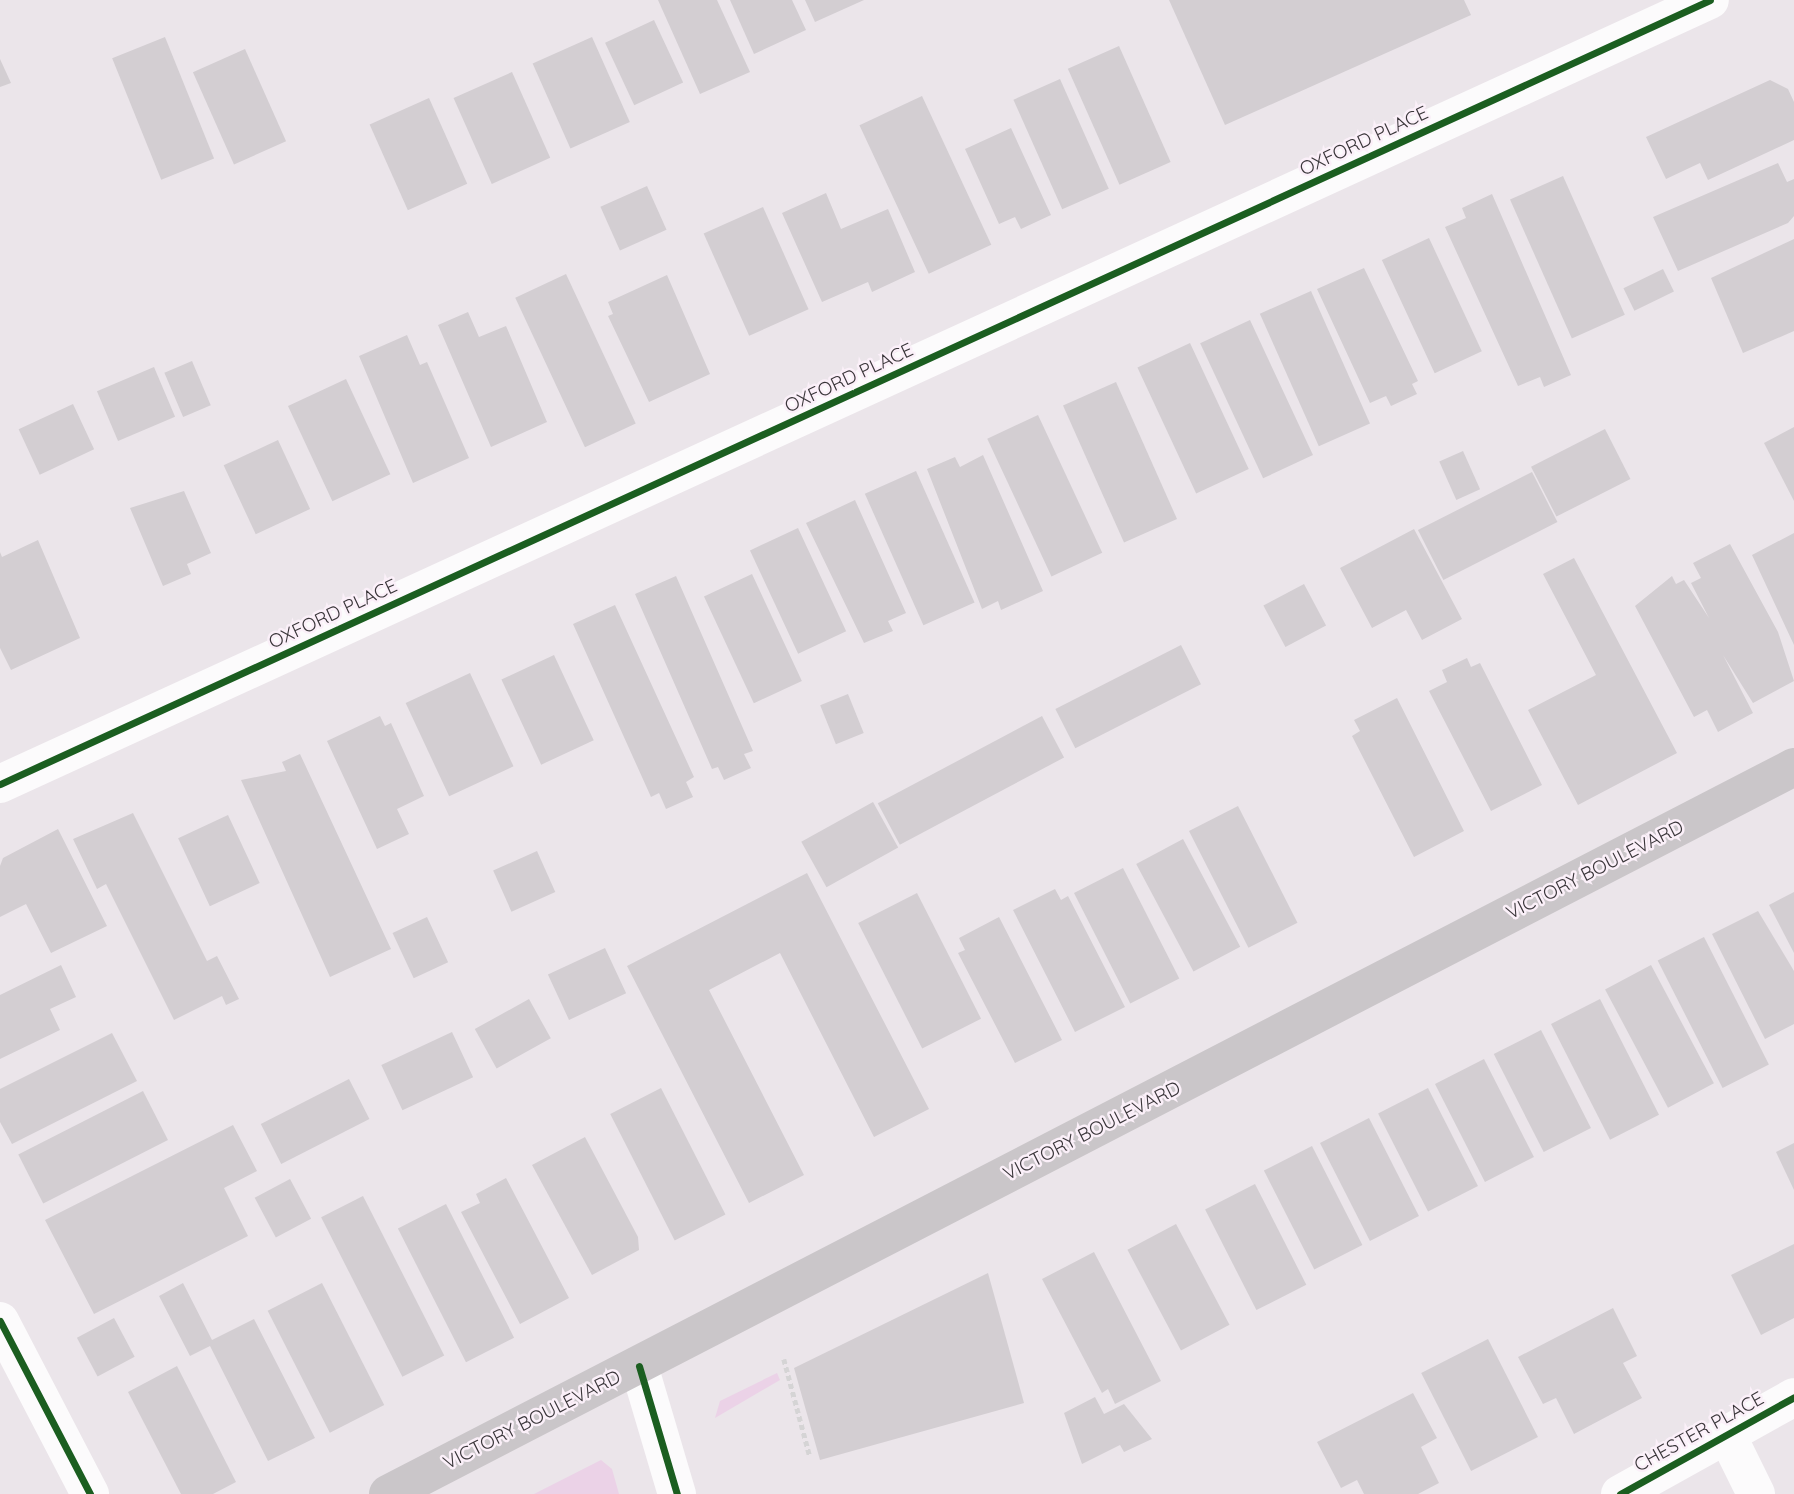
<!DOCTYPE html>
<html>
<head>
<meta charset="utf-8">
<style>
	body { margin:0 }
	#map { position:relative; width:1794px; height:1494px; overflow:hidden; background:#ebe5ea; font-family:Quicksand,sans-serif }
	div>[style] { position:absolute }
	.green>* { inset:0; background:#ebd2e7 }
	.building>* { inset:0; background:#d3ced2; transform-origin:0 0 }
	.path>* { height:4.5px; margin-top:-2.25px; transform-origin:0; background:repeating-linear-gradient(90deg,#d5d4d5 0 5px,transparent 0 8.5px) }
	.minor>* { height:38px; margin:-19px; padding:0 19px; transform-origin:19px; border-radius:19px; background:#fcfbfc }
	.secondary>* { height:38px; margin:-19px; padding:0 19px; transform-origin:19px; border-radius:19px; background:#cac6c9 }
	.cycleway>* { height:7px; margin:-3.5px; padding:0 3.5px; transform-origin:3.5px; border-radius:3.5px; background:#1b5e20 }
	span { translate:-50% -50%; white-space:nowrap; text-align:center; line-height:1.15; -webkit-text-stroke:5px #fbf0f9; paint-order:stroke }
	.street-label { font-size:19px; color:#393539 }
</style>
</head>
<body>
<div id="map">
	<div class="green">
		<div style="clip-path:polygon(777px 1373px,780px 1380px,715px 1418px,720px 1401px)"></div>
		<div style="clip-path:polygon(601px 1460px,612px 1469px,619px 1494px,534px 1494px)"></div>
	</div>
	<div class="building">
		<div style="clip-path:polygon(658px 0,717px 0,750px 72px,700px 94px)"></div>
		<div style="clip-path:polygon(730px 0,792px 0,806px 30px,754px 54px)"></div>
		<div style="clip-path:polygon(805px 0,864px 0,815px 22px)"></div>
		<div style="clip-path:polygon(1169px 0,1464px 0,1471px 15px,1225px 125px)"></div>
		<div style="left:654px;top:20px;width:69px;height:54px;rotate:65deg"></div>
		<div style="left:165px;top:37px;width:131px;height:57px;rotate:68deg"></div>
		<div style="left:592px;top:37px;width:93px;height:65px;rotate:66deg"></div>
		<div style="left:1119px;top:46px;width:127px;height:56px;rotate:66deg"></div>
		<div style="left:245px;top:49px;width:101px;height:57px;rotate:66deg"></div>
		<div style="clip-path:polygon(0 59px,11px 83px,0 87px)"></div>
		<div style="left:512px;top:72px;width:94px;height:64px;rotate:66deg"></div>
		<div style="left:1060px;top:79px;width:120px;height:51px;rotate:66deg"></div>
		<div style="clip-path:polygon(1770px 80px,1788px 89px,1794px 102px,1794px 140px,1708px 180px,1700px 163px,1666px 179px,1646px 137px)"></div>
		<div style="left:922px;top:96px;width:164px;height:69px;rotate:65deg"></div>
		<div style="left:429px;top:98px;width:94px;height:65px;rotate:66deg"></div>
		<div style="clip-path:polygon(1011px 128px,1051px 215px,1021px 229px,1015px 217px,999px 224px,965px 149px)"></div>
		<div style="clip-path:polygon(1778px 163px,1787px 182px,1794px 179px,1794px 216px,1788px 223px,1678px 271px,1653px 217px)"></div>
		<div style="left:1563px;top:176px;width:152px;height:58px;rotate:66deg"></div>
		<div style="left:647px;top:186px;width:48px;height:51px;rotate:66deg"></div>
		<div style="clip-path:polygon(826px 193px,841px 229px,888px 209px,915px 272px,872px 292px,868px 282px,822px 302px,782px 213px)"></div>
		<div style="clip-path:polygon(1492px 194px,1571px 375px,1544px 387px,1540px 377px,1518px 386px,1445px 227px,1466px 218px,1462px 208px)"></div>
		<div style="left:763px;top:207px;width:112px;height:65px;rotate:66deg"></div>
		<div style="left:1429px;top:238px;width:125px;height:52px;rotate:65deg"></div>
		<div style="clip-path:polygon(1794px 239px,1794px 331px,1743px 353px,1711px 278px)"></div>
		<div style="clip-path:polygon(1364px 268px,1418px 381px,1412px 384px,1417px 394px,1391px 406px,1386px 396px,1370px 403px,1317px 289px)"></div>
		<div style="left:1663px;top:269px;width:25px;height:44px;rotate:64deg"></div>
		<div style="left:566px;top:274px;width:165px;height:56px;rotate:65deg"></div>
		<div style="clip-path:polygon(667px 275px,710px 374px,649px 402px,608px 316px,613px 314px,608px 302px)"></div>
		<div style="left:1311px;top:291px;width:145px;height:56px;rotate:66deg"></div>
		<div style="clip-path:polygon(468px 312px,479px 337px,506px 326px,547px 422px,491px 447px,438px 325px)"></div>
		<div style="left:1250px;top:320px;width:149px;height:55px;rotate:65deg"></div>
		<div style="clip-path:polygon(407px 335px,420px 365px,427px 362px,469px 458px,413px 483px,359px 356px)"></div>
		<div style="left:1190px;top:343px;width:139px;height:58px;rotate:65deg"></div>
		<div style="left:192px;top:361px;width:48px;height:30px;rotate:67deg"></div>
		<div style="left:154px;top:367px;width:54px;height:62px;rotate:67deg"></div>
		<div style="left:346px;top:379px;width:105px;height:64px;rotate:65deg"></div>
		<div style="left:1116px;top:382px;width:150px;height:58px;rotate:66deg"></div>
		<div style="left:73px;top:404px;width:50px;height:60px;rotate:65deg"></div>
		<div style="left:1038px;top:415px;width:152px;height:56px;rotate:65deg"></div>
		<div style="clip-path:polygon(1794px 427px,1794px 501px,1764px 443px)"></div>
		<div style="left:1605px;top:429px;width:56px;height:83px;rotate:63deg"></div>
		<div style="left:278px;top:440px;width:76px;height:60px;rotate:65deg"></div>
		<div style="left:1463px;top:451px;width:42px;height:26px;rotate:66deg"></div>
		<div style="clip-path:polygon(983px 455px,1043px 591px,1001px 610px,998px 601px,982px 609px,927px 469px,955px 457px,960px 467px)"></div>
		<div style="left:916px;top:471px;width:144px;height:56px;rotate:66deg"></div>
		<div style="left:1532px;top:472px;width:56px;height:128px;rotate:63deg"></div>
		<div style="clip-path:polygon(184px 491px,211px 553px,187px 564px,191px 574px,163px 586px,130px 508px)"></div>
		<div style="clip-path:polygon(855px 500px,906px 613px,888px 621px,893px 631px,864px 643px,806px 523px)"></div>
		<div style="left:798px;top:528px;width:114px;height:53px;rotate:65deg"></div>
		<div style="clip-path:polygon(1414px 529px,1462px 619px,1422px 640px,1406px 610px,1372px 628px,1340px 568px)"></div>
		<div style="clip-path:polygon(1794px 533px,1794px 645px,1752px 555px)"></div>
		<div style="clip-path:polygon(38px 540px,80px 638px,11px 670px,0 648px,0 552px,2px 557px)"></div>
		<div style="clip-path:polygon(1730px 544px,1778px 632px,1794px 681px,1753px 703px,1723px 655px,1753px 713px,1718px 732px,1707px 710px,1694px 717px,1635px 606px,1672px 576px,1676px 584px,1684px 580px,1709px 618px,1691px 583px,1701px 578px,1693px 563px)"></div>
		<div style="clip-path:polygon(1574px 558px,1677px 753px,1578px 805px,1528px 710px,1596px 675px,1543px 574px)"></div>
		<div style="left:752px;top:574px;width:118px;height:53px;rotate:65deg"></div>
		<div style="clip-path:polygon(676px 576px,753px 751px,744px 754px,751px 768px,724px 780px,718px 767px,712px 769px,635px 594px)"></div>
		<div style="left:1304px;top:584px;width:47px;height:46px;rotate:62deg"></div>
		<div style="clip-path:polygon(615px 605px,694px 777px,686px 782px,693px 797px,666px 809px,659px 793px,651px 797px,573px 624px)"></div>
		<div style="left:1181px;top:645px;width:44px;height:141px;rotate:63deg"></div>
		<div style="left:554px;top:655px;width:94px;height:58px;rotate:65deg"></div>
		<div style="clip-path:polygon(1467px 658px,1471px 667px,1480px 663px,1542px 785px,1491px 811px,1429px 691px,1447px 682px,1442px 670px)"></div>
		<div style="left:470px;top:673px;width:103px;height:71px;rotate:65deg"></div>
		<div style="left:848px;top:694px;width:42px;height:30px;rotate:68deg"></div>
		<div style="clip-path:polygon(1397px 698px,1464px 831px,1414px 857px,1352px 736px,1360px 731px,1354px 720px)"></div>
		<div style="clip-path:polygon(380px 716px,385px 726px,391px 723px,424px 796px,397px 809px,409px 834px,377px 849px,327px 741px)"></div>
		<div style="left:1042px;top:716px;width:47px;height:186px;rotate:62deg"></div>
		<div style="clip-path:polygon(300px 754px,391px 949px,330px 977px,241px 780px,286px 771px,282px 762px)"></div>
		<div style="left:873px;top:802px;width:52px;height:82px;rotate:61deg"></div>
		<div style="left:1238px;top:806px;width:131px;height:55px;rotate:63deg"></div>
		<div style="clip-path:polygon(133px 813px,207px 961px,217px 956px,239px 999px,226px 1005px,222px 996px,174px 1020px,106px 884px,97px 889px,73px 839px)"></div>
		<div style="left:228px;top:815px;width:75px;height:55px;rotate:65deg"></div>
		<div style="clip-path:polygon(58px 829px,107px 926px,51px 953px,26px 904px,0 917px,0 866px,3px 858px)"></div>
		<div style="left:1183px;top:839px;width:122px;height:53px;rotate:62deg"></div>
		<div style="left:537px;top:851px;width:45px;height:48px;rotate:66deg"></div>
		<div style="left:1123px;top:868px;width:124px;height:55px;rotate:63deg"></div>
		<div style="clip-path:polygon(807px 873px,929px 1109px,874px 1137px,780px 953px,709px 990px,804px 1175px,749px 1203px,627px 966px)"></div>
		<div style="clip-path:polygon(1055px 889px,1061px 900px,1068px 896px,1125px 1007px,1075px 1032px,1013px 910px)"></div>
		<div style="clip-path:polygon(1794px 892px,1794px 953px,1769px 905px)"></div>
		<div style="left:917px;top:893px;width:141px;height:66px;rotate:63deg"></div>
		<div style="clip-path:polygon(1758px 911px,1794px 971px,1794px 1024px,1765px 1039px,1712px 934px)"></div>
		<div style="left:427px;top:917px;width:50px;height:38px;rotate:65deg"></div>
		<div style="clip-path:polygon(999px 917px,1062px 1040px,1015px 1063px,958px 953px,965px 950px,959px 938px)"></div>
		<div style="left:1704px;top:937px;width:143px;height:52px;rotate:63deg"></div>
		<div style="left:605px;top:948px;width:50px;height:63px;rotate:65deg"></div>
		<div style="clip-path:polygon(61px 965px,76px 997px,50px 1009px,60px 1030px,0 1059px,0 995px)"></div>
		<div style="left:1651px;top:965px;width:134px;height:52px;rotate:62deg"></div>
		<div style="left:529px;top:999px;width:45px;height:62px;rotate:61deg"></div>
		<div style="left:1600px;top:999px;width:130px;height:55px;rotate:63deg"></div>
		<div style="left:1541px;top:1030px;width:110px;height:53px;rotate:63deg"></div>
		<div style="left:452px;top:1032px;width:50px;height:78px;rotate:65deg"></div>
		<div style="clip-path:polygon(112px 1033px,137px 1081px,12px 1144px,0 1122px,0 1089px)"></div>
		<div style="left:1484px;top:1059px;width:110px;height:55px;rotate:63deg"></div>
		<div style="left:349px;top:1079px;width:45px;height:99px;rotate:63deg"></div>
		<div style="left:661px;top:1088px;width:142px;height:57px;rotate:63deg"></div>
		<div style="left:1428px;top:1088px;width:110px;height:56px;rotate:63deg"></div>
		<div style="left:143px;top:1091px;width:55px;height:140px;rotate:63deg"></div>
		<div style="left:1369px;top:1118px;width:110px;height:55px;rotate:63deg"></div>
		<div style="clip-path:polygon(233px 1125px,257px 1171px,224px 1188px,248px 1236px,94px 1314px,45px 1220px)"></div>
		<div style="clip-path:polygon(585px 1137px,638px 1237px,639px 1250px,592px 1275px,532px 1165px)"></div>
		<div style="clip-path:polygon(1794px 1143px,1794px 1190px,1776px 1152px)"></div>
		<div style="left:1312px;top:1146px;width:111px;height:54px;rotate:63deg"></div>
		<div style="clip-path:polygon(506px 1178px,569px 1298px,520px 1324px,461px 1212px,480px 1203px,476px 1194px)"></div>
		<div style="left:290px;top:1179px;width:45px;height:40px;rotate:62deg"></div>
		<div style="left:1255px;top:1184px;width:113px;height:56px;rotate:63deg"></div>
		<div style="left:363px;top:1196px;width:179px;height:47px;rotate:63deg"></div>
		<div style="left:446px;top:1204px;width:150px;height:54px;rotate:63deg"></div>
		<div style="left:1176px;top:1224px;width:114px;height:55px;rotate:62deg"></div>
		<div style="clip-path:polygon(1794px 1244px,1794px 1318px,1761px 1335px,1731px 1275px)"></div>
		<div style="clip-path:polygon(1094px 1252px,1161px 1381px,1115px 1404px,1108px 1389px,1102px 1393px,1042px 1279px)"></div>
		<div style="clip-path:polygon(988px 1273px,1024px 1403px,820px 1460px,794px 1368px)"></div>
		<div style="clip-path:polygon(183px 1283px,212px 1340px,254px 1319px,315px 1438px,268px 1461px,210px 1346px,190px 1356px,159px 1296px)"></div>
		<div style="left:322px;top:1283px;width:137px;height:61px;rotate:63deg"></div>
		<div style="clip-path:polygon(1613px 1308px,1637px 1356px,1623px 1363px,1642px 1398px,1574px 1434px,1556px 1398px,1543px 1404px,1518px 1357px)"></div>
		<div style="left:114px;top:1318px;width:44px;height:42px;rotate:62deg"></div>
		<div style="left:1488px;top:1339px;width:110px;height:75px;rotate:63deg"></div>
		<div style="clip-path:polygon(177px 1366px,236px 1482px,213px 1494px,181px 1494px,128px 1392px)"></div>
		<div style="clip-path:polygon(1413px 1393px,1437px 1438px,1421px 1447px,1439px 1483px,1418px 1494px,1364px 1494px,1357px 1480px,1341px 1488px,1317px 1442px)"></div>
		<div style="clip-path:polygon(1095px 1397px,1104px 1414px,1124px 1404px,1152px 1439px,1124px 1452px,1120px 1445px,1082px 1464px,1064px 1413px)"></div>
	</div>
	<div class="path">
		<div style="left:784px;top:1359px;width:101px;rotate:75.1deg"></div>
	</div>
	<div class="minor">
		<div style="left:0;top:784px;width:1881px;rotate:-24.63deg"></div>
		<div style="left:0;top:1321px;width:195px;rotate:62.5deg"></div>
		<div style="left:639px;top:1366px;width:134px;rotate:73.5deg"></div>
		<div style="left:1726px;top:1433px;width:68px;rotate:63.8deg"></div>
		<div style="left:1620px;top:1494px;width:199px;rotate:-29.1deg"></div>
	</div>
	<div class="secondary">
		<div style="left:388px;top:1494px;width:1583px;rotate:-27.34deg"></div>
	</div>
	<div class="cycleway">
		<div style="left:0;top:784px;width:1881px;rotate:-24.63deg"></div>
		<div style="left:0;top:1321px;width:195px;rotate:62.5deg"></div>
		<div style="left:639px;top:1366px;width:134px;rotate:73.5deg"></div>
		<div style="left:1620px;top:1494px;width:199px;rotate:-29.1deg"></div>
	</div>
	<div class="street-label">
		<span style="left:1364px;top:141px;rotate:-25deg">OXFORD PLACE</span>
		<span style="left:849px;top:378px;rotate:-25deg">OXFORD PLACE</span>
		<span style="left:333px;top:614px;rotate:-25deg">OXFORD PLACE</span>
		<span style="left:1595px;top:870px;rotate:-27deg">VICTORY BOULEVARD</span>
		<span style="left:1092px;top:1131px;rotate:-27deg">VICTORY BOULEVARD</span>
		<span style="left:532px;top:1420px;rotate:-27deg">VICTORY BOULEVARD</span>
		<span style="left:1699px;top:1432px;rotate:-29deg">CHESTER PLACE</span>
	</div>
</div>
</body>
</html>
